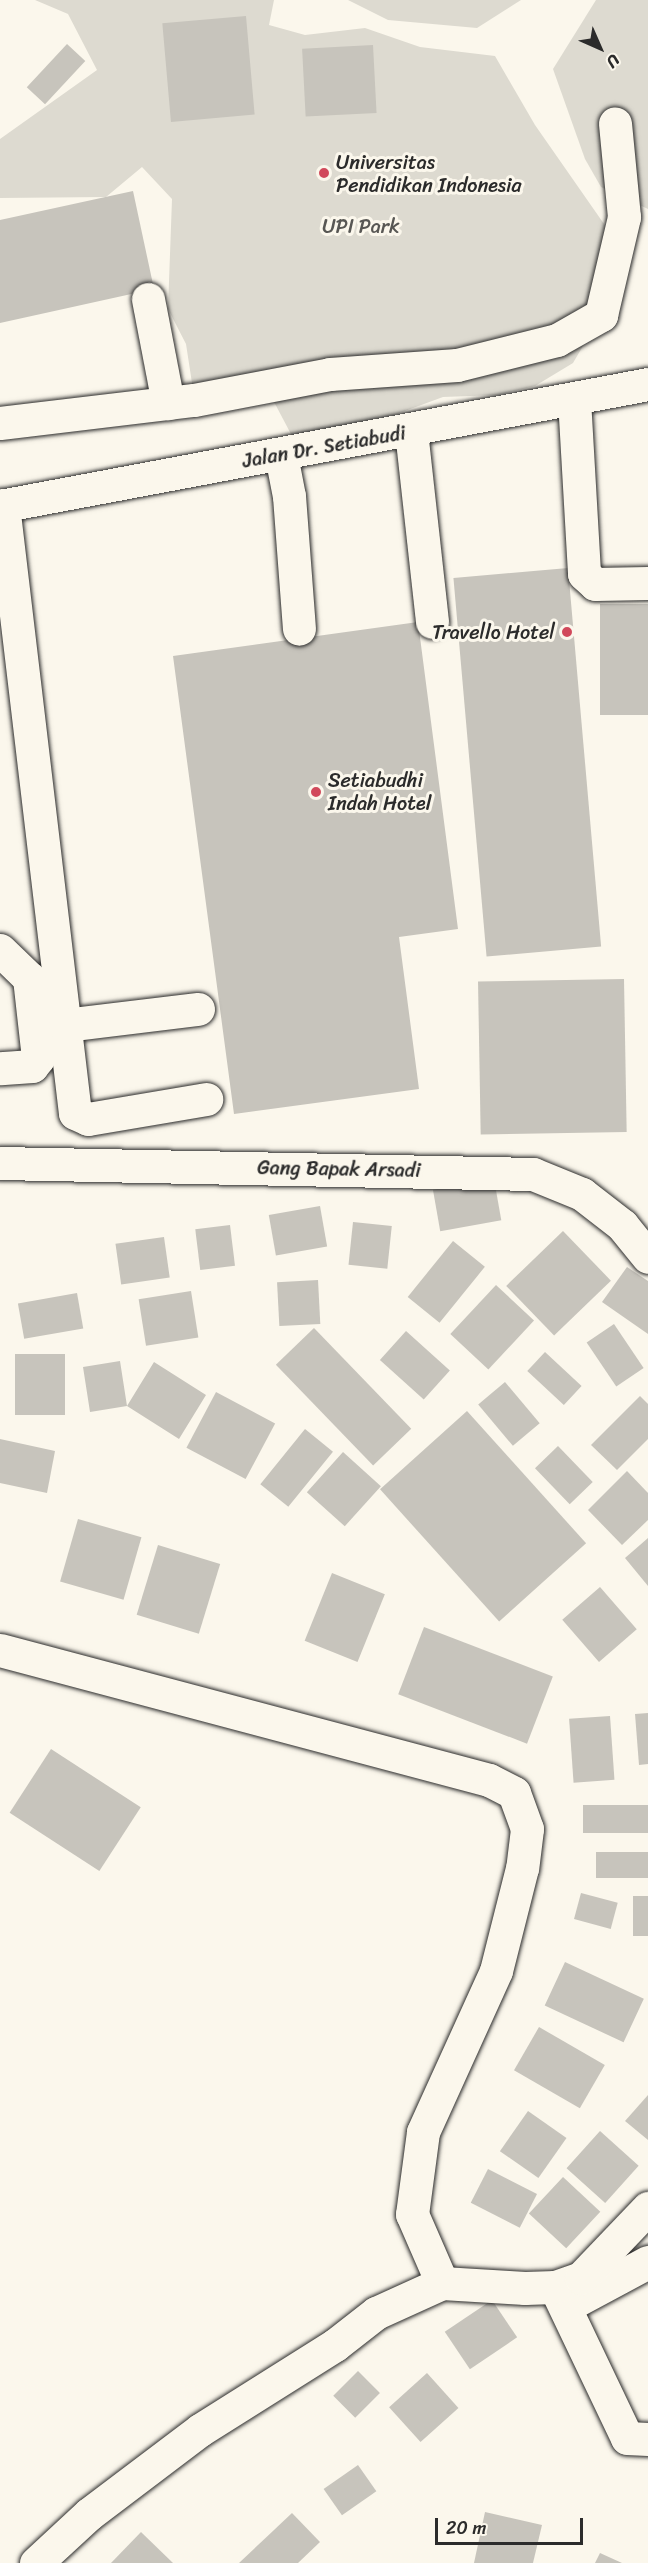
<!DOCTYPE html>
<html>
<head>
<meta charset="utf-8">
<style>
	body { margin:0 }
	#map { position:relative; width:648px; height:2563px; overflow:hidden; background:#fbf7ec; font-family:Sriracha,sans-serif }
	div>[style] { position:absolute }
	.green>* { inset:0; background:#dddad0 }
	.building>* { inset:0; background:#c7c4bc; transform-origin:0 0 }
	.roads { filter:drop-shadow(0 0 2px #2b2b2b) drop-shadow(0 0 2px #2b2b2b) }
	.minor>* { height:33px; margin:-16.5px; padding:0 16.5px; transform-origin:16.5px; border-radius:16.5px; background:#fbf7ec }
	.major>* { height:33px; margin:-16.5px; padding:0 16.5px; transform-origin:16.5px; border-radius:16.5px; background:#fbf7ec }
	.dots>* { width:16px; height:16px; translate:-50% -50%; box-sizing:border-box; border:3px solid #fbf7ec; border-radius:50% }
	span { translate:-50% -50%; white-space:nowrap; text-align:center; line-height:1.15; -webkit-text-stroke:6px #fbf7ec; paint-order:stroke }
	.poi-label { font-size:20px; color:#2b2b2b }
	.left { translate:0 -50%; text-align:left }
	.right { translate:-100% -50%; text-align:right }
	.park-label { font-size:20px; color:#585754 }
	.street-label { font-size:20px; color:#2b2b2b }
	.north { position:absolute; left:570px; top:18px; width:60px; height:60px; -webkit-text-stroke:4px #fbf7ec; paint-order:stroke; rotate:135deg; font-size:16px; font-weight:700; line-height:24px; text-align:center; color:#2b2b2b }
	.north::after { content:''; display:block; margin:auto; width:21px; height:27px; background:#2b2b2b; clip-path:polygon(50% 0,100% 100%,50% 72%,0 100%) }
	.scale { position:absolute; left:435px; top:2518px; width:148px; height:27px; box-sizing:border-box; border:3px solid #2b2b2b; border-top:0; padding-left:8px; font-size:18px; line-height:21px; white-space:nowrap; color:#2b2b2b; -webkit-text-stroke:4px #fbf7ec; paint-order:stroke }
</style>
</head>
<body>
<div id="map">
	<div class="green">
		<div style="clip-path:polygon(35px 0,274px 0,269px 25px,305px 35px,365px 28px,420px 47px,495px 56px,535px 125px,618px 244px,601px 315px,573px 363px,535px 386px,497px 395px,443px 397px,394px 415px,292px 436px,273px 400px,206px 411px,192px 383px,186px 344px,168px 309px,172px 199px,142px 167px,106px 197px,0 198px,0 139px,97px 70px,68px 14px)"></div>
		<div style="clip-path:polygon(348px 0,521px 0,477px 28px,388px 20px)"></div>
		<div style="clip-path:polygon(596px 0,648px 0,648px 209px,601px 187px,585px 159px,553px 69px)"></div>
	</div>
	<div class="building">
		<div style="left:246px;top:16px;width:99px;height:84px;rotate:85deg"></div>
		<div style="left:67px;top:44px;width:25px;height:59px;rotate:43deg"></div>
		<div style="left:373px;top:45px;width:68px;height:71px;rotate:87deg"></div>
		<div style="clip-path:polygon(133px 191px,154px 289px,0 323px,0 220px)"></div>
		<div style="left:568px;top:568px;width:380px;height:115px;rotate:85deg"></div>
		<div style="left:648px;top:604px;width:111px;height:48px;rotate:90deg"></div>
		<div style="clip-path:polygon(418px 622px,458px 929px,399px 937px,419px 1089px,234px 1114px,173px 656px)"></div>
		<div style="left:624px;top:979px;width:153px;height:146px;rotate:89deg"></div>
		<div style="left:494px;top:1179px;width:42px;height:62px;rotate:80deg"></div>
		<div style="left:320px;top:1206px;width:41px;height:52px;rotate:80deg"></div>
		<div style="left:353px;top:1222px;width:39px;height:43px;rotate:6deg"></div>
		<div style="left:230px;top:1225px;width:41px;height:35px;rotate:83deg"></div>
		<div style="left:563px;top:1231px;width:69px;height:79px;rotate:46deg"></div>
		<div style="left:164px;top:1237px;width:41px;height:49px;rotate:82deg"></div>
		<div style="left:453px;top:1241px;width:41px;height:72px;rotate:39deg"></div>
		<div style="clip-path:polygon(627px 1267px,648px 1281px,648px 1334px,602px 1302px)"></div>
		<div style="left:318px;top:1280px;width:44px;height:41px;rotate:87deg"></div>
		<div style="left:496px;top:1285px;width:52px;height:67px;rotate:43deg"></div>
		<div style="left:191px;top:1291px;width:47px;height:53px;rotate:81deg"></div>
		<div style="left:77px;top:1293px;width:36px;height:60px;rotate:80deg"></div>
		<div style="left:614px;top:1324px;width:53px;height:33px;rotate:56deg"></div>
		<div style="left:314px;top:1328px;width:140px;height:53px;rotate:46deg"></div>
		<div style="left:406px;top:1331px;width:59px;height:39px;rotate:42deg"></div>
		<div style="left:545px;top:1352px;width:50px;height:26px;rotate:43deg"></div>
		<div style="left:15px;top:1354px;width:50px;height:61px"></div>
		<div style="clip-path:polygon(120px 1361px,127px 1406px,154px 1362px,206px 1395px,179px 1439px,127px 1406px,90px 1412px,83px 1367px)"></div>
		<div style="left:505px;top:1382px;width:54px;height:35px;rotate:50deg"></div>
		<div style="left:216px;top:1392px;width:67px;height:63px;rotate:28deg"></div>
		<div style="clip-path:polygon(640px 1396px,648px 1404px,648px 1439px,617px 1470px,591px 1445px)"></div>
		<div style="left:467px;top:1411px;width:178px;height:117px;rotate:48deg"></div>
		<div style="left:305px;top:1429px;width:36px;height:71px;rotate:39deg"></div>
		<div style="clip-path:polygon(0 1439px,55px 1451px,47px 1493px,0 1483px)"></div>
		<div style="left:558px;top:1446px;width:50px;height:32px;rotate:46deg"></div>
		<div style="left:343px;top:1452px;width:51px;height:54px;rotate:42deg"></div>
		<div style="clip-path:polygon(627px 1471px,648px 1493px,648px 1520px,622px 1545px,588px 1510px)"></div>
		<div style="left:78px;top:1519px;width:66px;height:65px;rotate:16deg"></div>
		<div style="clip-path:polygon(648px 1538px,648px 1586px,625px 1558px)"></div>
		<div style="left:158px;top:1545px;width:65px;height:73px;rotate:17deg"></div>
		<div style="left:332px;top:1573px;width:57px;height:73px;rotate:22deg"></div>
		<div style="left:600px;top:1587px;width:56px;height:50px;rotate:49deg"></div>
		<div style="left:424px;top:1627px;width:138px;height:72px;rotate:21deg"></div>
		<div style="clip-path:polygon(648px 1713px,648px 1764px,639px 1765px,635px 1714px)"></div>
		<div style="left:610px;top:1716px;width:64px;height:41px;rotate:86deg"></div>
		<div style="left:51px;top:1749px;width:107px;height:76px;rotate:33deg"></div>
		<div style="left:648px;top:1805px;width:28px;height:65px;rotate:90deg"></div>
		<div style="left:648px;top:1852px;width:26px;height:52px;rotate:90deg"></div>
		<div style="left:581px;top:1893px;width:38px;height:27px;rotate:15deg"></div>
		<div style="left:633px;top:1896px;width:15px;height:40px"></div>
		<div style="left:565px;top:1962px;width:87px;height:48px;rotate:25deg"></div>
		<div style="left:539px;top:2027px;width:76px;height:50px;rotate:30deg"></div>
		<div style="clip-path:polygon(648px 2095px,648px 2140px,625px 2121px)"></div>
		<div style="left:528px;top:2111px;width:47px;height:49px;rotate:35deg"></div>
		<div style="left:600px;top:2131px;width:52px;height:50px;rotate:42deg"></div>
		<div style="left:488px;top:2169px;width:55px;height:38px;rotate:27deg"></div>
		<div style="left:563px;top:2177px;width:51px;height:50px;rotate:43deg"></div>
		<div style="left:492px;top:2300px;width:45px;height:57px;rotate:56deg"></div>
		<div style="left:358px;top:2371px;width:31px;height:35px;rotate:45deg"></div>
		<div style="left:427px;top:2373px;width:47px;height:51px;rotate:48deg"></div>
		<div style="left:358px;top:2465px;width:32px;height:42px;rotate:55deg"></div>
		<div style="clip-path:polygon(485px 2512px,542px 2525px,533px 2563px,474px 2563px)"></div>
		<div style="clip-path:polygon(292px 2513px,320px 2542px,298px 2563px,239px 2563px)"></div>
		<div style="clip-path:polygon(141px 2532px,173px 2563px,111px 2563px)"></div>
		<div style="clip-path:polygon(600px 2553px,622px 2563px,595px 2563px)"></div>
	</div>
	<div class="roads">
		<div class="minor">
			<div style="left:148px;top:299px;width:106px;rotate:79.1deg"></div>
			<div style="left:574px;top:399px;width:175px;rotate:86.7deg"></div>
			<div style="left:584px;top:574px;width:15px;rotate:42deg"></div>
			<div style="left:595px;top:584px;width:53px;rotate:-1.1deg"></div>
			<div style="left:0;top:423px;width:195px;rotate:-6.8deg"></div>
			<div style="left:194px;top:400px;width:138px;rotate:-10.8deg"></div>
			<div style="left:330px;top:374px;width:127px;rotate:-4.1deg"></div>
			<div style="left:457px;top:365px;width:103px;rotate:-14deg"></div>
			<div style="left:557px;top:340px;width:51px;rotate:-29.6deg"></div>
			<div style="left:601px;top:315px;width:101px;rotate:-76.8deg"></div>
			<div style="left:624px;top:217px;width:94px;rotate:-95.5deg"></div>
			<div style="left:411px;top:431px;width:192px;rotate:83.7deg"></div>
			<div style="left:281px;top:455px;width:42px;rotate:79deg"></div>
			<div style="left:289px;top:496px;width:133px;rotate:85.7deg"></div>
			<div style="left:3px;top:505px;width:612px;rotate:83.25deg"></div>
			<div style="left:75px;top:1113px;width:14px;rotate:25deg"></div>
			<div style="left:88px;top:1119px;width:120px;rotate:-9.6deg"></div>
			<div style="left:0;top:950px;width:40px;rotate:44deg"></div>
			<div style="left:29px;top:978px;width:81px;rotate:83.6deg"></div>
			<div style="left:38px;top:1058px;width:10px;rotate:127deg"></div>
			<div style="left:32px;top:1066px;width:32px;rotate:176deg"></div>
			<div style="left:65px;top:1025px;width:134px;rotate:-6.9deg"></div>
			<div style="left:0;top:1163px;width:533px;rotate:1.18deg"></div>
			<div style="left:533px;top:1174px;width:53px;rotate:22.2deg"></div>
			<div style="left:582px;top:1194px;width:51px;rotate:37.8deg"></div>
			<div style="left:622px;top:1225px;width:41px;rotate:50.9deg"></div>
			<div style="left:0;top:1650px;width:506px;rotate:14.89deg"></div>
			<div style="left:489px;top:1780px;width:28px;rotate:27deg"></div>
			<div style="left:514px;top:1793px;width:38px;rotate:70deg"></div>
			<div style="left:527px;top:1829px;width:39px;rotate:97deg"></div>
			<div style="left:522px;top:1868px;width:106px;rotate:104.2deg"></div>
			<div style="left:496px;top:1971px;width:177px;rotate:114.4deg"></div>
			<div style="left:423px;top:2132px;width:83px;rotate:97.6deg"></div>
			<div style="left:412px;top:2214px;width:75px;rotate:66.5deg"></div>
			<div style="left:555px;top:2287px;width:167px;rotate:64.5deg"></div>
			<div style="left:627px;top:2438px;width:21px;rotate:3deg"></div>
			<div style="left:568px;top:2305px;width:91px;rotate:-28.3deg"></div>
			<div style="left:36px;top:2563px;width:72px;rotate:-42.8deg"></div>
			<div style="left:89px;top:2514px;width:139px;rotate:-37.1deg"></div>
			<div style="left:200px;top:2430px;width:160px;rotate:-32.2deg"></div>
			<div style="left:335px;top:2345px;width:52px;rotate:-38deg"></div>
			<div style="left:376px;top:2313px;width:72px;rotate:-24.4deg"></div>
			<div style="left:442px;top:2283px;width:83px;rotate:3.4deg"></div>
			<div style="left:525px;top:2288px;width:30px;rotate:-2deg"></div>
			<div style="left:555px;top:2287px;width:28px;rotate:-19deg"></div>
			<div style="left:581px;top:2278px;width:97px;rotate:-46.3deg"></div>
		</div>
		<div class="major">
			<div style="left:0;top:506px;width:659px;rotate:-10.66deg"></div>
		</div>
	</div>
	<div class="dots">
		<div style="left:324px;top:173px;background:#d1495b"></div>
		<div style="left:567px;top:632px;background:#d1495b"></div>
		<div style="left:316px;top:792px;background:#d1495b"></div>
	</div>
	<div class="poi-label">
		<span class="left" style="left:336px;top:174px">Universitas<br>Pendidikan Indonesia</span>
		<span class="right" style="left:555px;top:632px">Travello Hotel</span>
		<span class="left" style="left:328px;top:792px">Setiabudhi<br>Indah Hotel</span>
	</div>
	<div class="park-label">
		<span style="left:361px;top:226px">UPI Park</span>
	</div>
	<div class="street-label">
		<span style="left:324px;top:447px;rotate:-10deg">Jalan Dr. Setiabudi</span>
		<span style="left:339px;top:1169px;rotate:1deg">Gang Bapak Arsadi</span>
	</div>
	<div class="north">U</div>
	<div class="scale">20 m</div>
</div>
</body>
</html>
